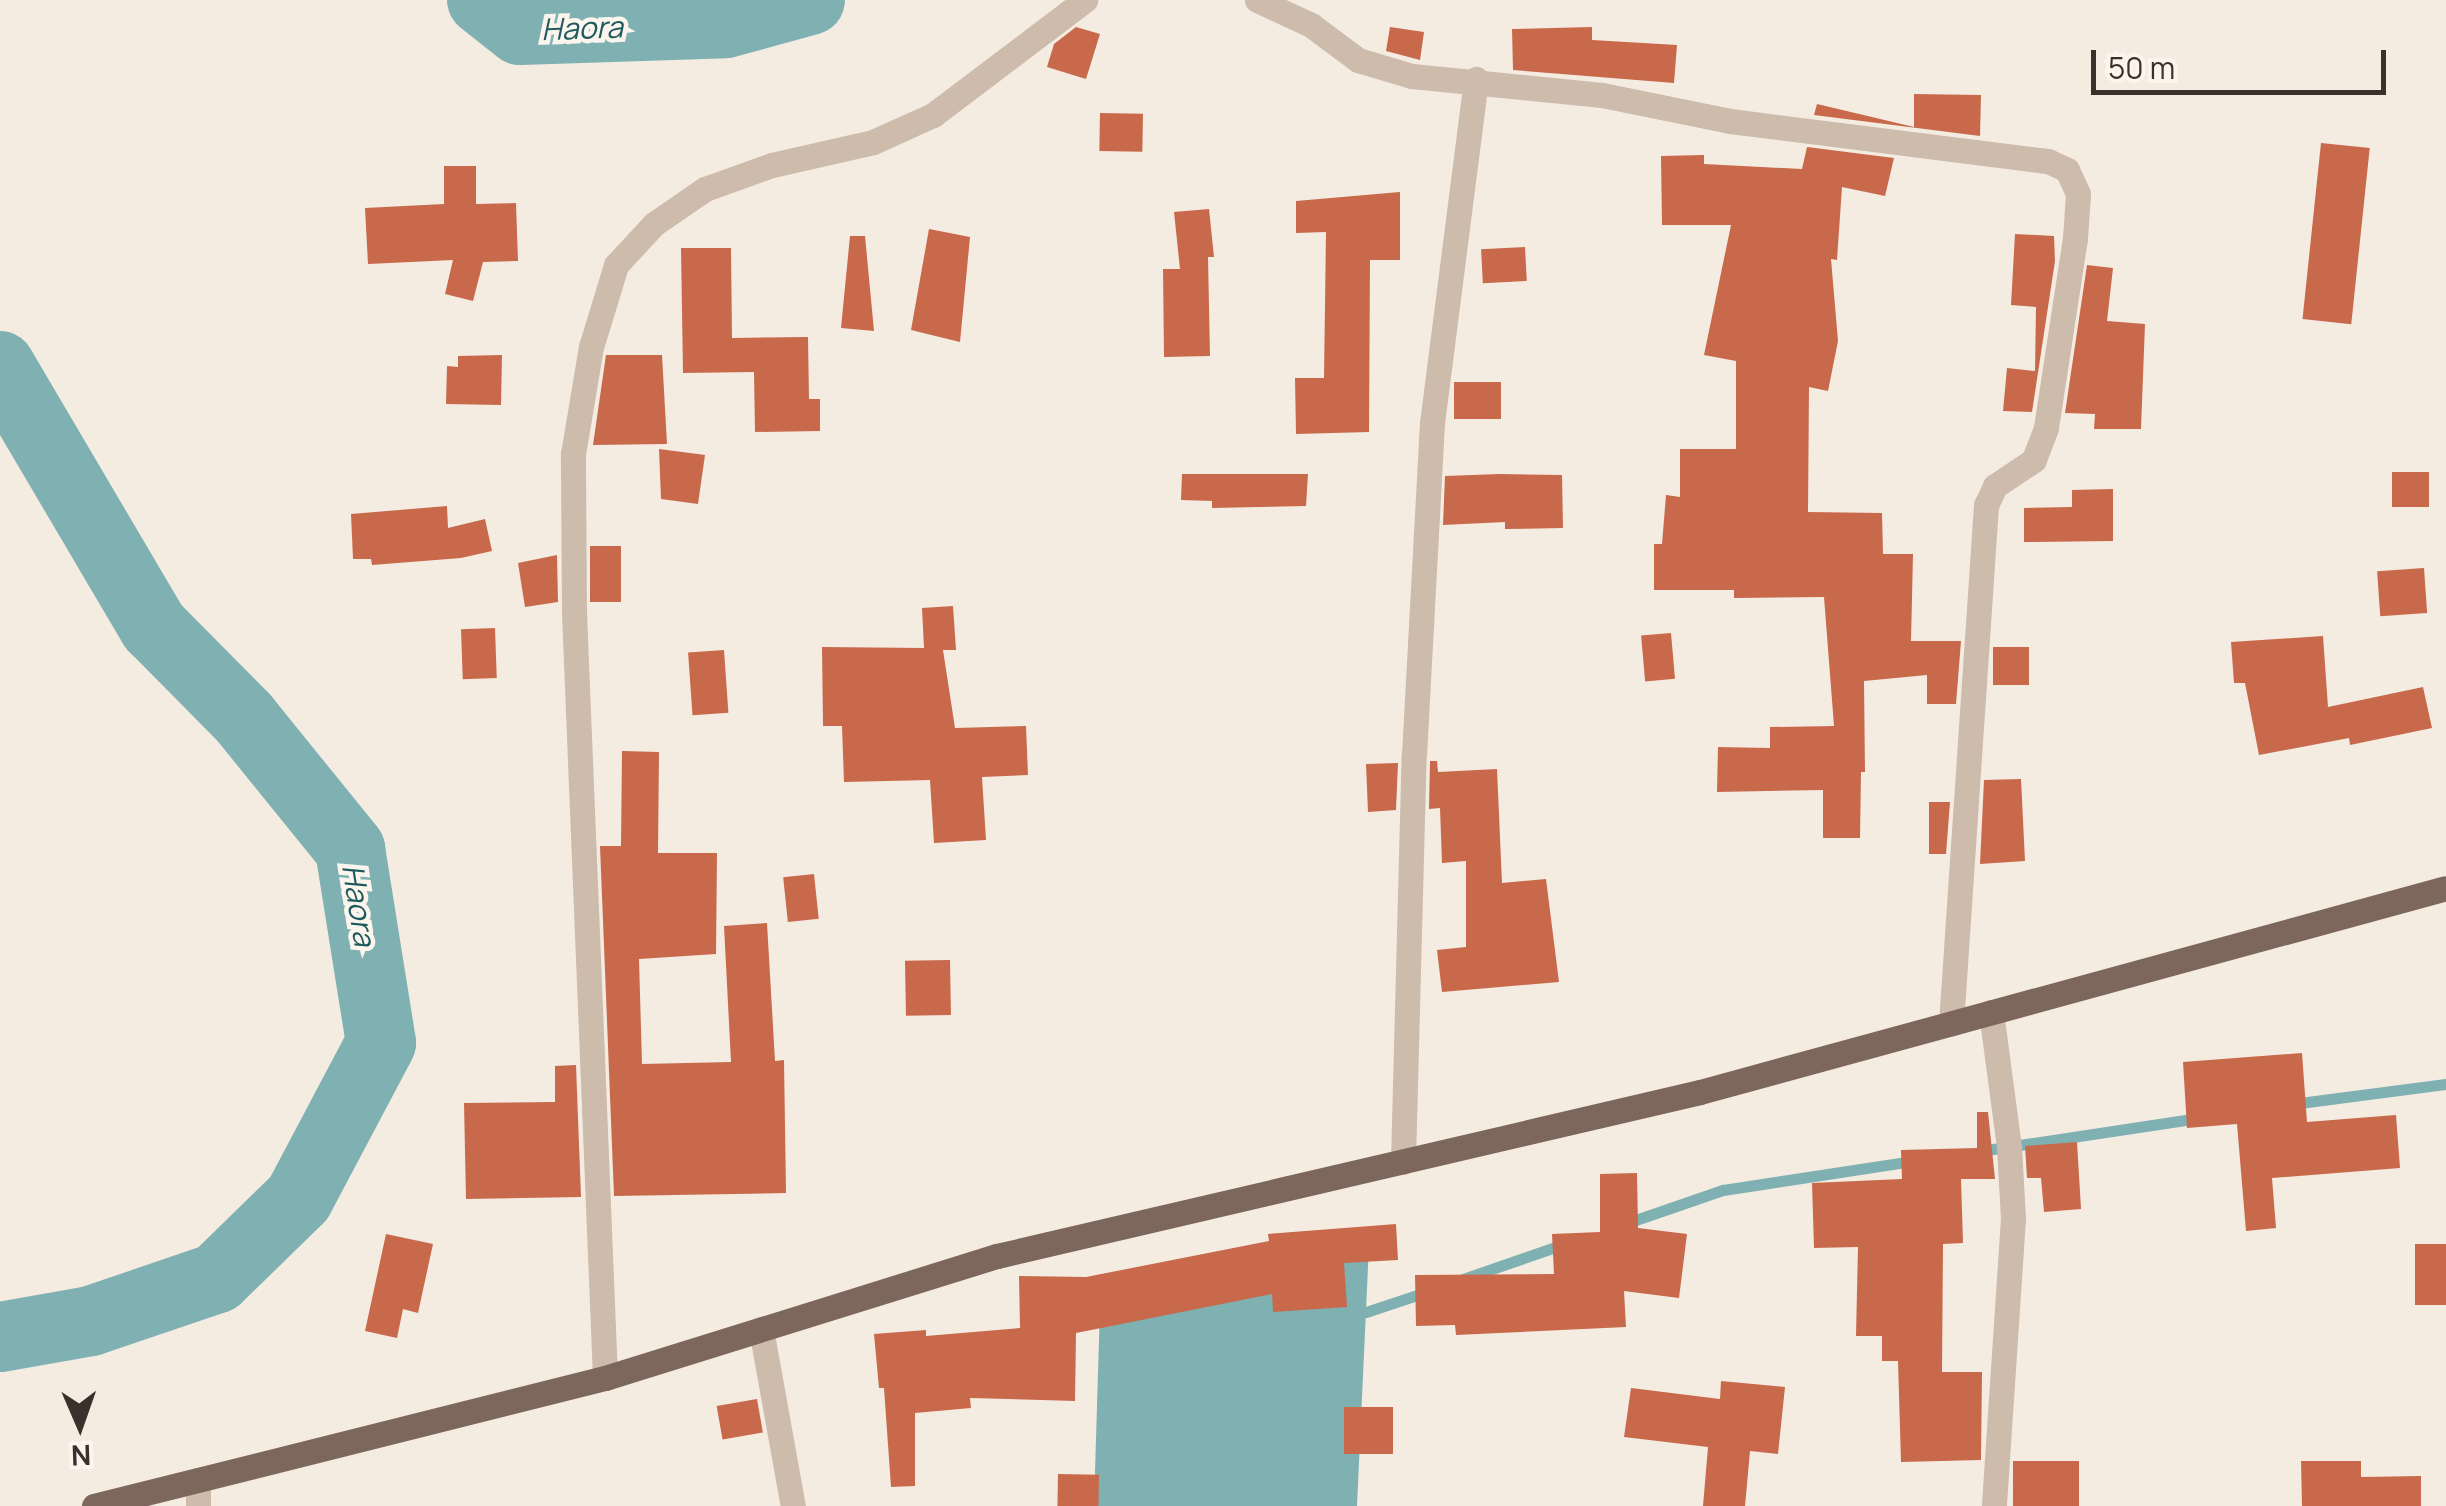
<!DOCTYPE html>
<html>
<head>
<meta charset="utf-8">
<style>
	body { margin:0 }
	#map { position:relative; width:2446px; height:1506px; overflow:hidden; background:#f4ebe1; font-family:Manrope,sans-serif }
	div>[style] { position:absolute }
	.water>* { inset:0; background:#7fb0b2 }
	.stream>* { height:11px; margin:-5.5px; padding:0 5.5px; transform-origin:5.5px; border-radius:5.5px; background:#7fb0b2 }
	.river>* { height:70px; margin:-35px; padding:0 35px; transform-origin:35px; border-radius:35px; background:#7fb0b2 }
	.building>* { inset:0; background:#c8694b; transform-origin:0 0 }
	.minor>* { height:25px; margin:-12.5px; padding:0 12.5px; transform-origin:12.5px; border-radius:12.5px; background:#cdbbac }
	.major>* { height:25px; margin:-12.5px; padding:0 12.5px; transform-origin:12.5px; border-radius:12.5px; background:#7d675c }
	span { translate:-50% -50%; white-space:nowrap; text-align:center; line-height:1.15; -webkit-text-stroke:9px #fbf5ee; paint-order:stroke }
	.water-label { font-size:30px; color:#1f5a5e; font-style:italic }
	.north { position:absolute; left:30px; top:1376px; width:100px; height:100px; -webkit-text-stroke:8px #fbf5ee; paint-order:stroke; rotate:178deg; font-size:28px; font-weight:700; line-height:40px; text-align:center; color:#3b302b }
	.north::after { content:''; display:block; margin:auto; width:35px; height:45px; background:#3b302b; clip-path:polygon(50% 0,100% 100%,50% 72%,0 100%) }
	.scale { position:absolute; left:2091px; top:50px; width:295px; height:45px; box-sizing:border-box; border:5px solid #3b302b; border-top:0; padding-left:12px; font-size:30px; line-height:35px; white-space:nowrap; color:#3b302b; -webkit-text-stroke:8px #fbf5ee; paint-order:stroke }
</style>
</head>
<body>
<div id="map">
	<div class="water">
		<div style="clip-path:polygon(1369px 1245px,1357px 1506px,1094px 1506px,1100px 1306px)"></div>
	</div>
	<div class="stream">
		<div style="left:2292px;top:1104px;width:155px;rotate:-7.4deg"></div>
		<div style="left:1980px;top:1151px;width:221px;rotate:-8.6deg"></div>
		<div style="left:1624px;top:1224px;width:105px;rotate:-19deg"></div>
		<div style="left:1723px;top:1190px;width:191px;rotate:-8.7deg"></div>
		<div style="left:1463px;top:1279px;width:107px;rotate:-19.1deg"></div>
		<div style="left:1366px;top:1312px;width:63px;rotate:-18.4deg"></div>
	</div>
	<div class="river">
		<div style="left:482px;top:0;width:48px;rotate:38.3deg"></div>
		<div style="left:520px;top:30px;width:206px;rotate:-1.9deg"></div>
		<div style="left:726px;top:23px;width:87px;rotate:-15.3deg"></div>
		<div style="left:0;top:366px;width:303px;rotate:59.5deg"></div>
		<div style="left:154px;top:627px;width:128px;rotate:45.3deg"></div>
		<div style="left:244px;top:718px;width:169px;rotate:51deg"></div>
		<div style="left:350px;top:849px;width:196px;rotate:80.9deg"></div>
		<div style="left:381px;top:1043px;width:175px;rotate:117.9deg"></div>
		<div style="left:299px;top:1198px;width:115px;rotate:135.7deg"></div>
		<div style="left:217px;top:1278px;width:133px;rotate:161.2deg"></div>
		<div style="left:91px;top:1321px;width:92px;rotate:170deg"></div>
	</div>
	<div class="building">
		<div style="clip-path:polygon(1076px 27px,1100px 34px,1086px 79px,1047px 67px,1054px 44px)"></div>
		<div style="clip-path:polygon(1390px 27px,1424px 32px,1420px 60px,1386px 51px)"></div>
		<div style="clip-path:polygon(1592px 27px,1592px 40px,1677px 45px,1674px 83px,1513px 70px,1512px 29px)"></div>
		<div style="clip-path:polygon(1914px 94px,1981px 95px,1980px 136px,1814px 115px,1817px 104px,1914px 127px)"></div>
		<div style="left:1100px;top:113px;width:43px;height:38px;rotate:1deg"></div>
		<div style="left:2321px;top:143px;width:49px;height:177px;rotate:6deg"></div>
		<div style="clip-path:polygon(1807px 147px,1894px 158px,1885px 196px,1842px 187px,1837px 260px,1831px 259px,1838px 341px,1828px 391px,1809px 387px,1808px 512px,1882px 513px,1883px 554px,1913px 554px,1911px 641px,1961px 641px,1956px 704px,1927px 704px,1927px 675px,1864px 681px,1865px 772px,1861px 772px,1860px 838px,1823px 838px,1823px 790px,1717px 792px,1718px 747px,1770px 748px,1770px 727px,1834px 726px,1824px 597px,1734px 598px,1734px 590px,1654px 590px,1654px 544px,1662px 544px,1666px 495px,1680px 497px,1680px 449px,1736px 449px,1736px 361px,1704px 355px,1731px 225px,1662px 225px,1661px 156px,1704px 155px,1704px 164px,1802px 169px)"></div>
		<div style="clip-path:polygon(444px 166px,476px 166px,476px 204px,516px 203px,518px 261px,483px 262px,473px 301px,445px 294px,453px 260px,368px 264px,365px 208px,444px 204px)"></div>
		<div style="clip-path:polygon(1400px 192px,1400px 260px,1370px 260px,1369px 432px,1296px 434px,1295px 378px,1324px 378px,1326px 232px,1296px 233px,1296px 201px)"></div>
		<div style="clip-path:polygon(1209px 209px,1214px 257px,1208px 257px,1210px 356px,1164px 357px,1163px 269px,1180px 269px,1174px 212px)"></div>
		<div style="clip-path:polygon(929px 229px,970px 237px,960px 342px,911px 330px)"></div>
		<div style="clip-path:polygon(2015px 234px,2054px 236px,2055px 261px,2032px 412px,2003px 411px,2007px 368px,2035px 371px,2036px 307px,2011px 305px)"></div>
		<div style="clip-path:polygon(850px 236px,865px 236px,874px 331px,841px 328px)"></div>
		<div style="left:1525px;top:247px;width:34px;height:44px;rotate:87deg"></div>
		<div style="clip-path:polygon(681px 248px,731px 248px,732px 338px,808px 337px,809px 399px,820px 399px,820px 431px,755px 432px,754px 372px,683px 373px)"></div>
		<div style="clip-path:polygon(2087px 265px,2113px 268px,2107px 321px,2145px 324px,2141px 429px,2094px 429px,2095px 414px,2065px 413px)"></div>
		<div style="clip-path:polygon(502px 355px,501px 405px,446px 404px,447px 366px,458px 367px,458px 356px)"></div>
		<div style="clip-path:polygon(606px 355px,662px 355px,667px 444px,593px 445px)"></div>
		<div style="left:1454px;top:382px;width:47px;height:37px"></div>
		<div style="clip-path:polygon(659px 449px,705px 455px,698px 504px,661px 499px)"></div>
		<div style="left:2392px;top:472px;width:37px;height:35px"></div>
		<div style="clip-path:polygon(1182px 474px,1308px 474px,1306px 506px,1212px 508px,1212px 501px,1181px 500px)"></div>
		<div style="clip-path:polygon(1500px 474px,1562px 475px,1563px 528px,1505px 529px,1505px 522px,1443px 525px,1445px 476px)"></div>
		<div style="clip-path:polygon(2113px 489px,2113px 541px,2024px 542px,2024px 508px,2072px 507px,2072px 490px)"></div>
		<div style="clip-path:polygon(447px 506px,448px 528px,485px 519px,492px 551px,461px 558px,372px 565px,371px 559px,353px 559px,351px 514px)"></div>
		<div style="left:590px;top:546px;width:31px;height:56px"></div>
		<div style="clip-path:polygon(557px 555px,558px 602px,525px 607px,518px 563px)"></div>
		<div style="left:2424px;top:568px;width:45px;height:47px;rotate:86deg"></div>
		<div style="clip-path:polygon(953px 606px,956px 650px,943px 650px,955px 728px,1026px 726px,1028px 775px,982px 777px,986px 840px,934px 843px,930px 780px,844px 782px,842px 726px,823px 726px,822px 647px,924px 648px,922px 608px)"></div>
		<div style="left:495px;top:628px;width:50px;height:34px;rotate:88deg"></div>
		<div style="left:1671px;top:633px;width:46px;height:30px;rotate:85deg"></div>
		<div style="clip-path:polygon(2323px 636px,2328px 707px,2423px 687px,2432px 728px,2350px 745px,2349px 738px,2259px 755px,2245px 683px,2234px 683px,2231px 642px)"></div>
		<div style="left:1993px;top:647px;width:36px;height:38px"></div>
		<div style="left:724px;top:650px;width:63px;height:36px;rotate:86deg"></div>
		<div style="clip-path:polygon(622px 751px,659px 752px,658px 853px,717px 853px,716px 954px,639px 959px,642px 1064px,731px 1062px,724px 926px,767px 923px,775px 1061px,784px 1060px,786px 1193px,614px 1196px,600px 846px,621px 846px)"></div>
		<div style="clip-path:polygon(1430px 761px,1437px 761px,1438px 772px,1497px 769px,1502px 883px,1546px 879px,1559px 982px,1442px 992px,1437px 950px,1466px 947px,1466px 861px,1442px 863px,1440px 808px,1429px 809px)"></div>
		<div style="clip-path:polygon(1398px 763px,1396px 810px,1368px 812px,1366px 764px)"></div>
		<div style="clip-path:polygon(2021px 779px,2025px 861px,1980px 864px,1984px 780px)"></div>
		<div style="clip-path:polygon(1929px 802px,1950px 802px,1946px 854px,1929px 854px)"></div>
		<div style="left:814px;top:874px;width:45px;height:31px;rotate:84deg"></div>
		<div style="left:950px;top:960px;width:55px;height:45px;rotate:89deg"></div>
		<div style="clip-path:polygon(2302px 1053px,2307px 1122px,2396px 1115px,2400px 1168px,2272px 1178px,2276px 1228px,2246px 1231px,2237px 1124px,2187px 1128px,2183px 1062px)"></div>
		<div style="clip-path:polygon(576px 1065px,581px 1197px,466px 1199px,464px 1103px,555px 1102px,555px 1066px)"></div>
		<div style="clip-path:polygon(1977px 1112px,1988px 1112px,1995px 1179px,1961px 1179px,1963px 1243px,1943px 1244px,1942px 1372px,1982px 1372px,1981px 1460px,1901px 1462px,1898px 1361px,1882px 1361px,1882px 1336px,1856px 1336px,1858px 1247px,1814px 1248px,1812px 1183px,1902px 1179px,1901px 1150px,1977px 1148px)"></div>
		<div style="clip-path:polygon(2077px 1142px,2081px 1209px,2044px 1212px,2041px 1178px,2027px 1178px,2025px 1146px)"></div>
		<div style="clip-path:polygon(1637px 1173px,1638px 1228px,1687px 1234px,1679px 1298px,1624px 1291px,1626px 1327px,1456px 1335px,1455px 1325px,1416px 1326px,1415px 1275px,1554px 1274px,1552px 1234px,1600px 1232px,1600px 1174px)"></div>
		<div style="clip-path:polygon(1396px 1224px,1398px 1260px,1344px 1263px,1347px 1307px,1273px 1312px,1272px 1294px,1076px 1333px,1075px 1401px,970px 1398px,971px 1408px,915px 1413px,915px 1486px,891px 1487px,884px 1388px,879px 1388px,874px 1334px,926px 1330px,926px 1336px,1020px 1328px,1019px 1276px,1086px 1277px,1269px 1241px,1268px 1234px)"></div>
		<div style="clip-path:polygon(386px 1234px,433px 1244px,418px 1313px,403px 1309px,397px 1338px,365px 1331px)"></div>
		<div style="left:2415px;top:1244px;width:31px;height:61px"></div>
		<div style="clip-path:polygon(1721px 1381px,1785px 1387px,1778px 1454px,1750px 1451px,1745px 1506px,1703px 1506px,1708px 1447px,1624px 1437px,1631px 1388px,1720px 1399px)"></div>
		<div style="left:757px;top:1399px;width:34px;height:41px;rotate:80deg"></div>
		<div style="left:1344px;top:1407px;width:49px;height:47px"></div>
		<div style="left:2079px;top:1461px;width:45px;height:66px;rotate:90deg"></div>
		<div style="clip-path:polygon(2301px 1461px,2361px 1461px,2361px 1477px,2421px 1476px,2421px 1506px,2302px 1506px)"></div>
		<div style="left:1058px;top:1474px;width:41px;height:32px;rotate:1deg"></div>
	</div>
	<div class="minor">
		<div style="left:1257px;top:0;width:60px;rotate:24.8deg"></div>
		<div style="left:1311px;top:25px;width:59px;rotate:36.7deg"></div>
		<div style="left:1358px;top:60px;width:56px;rotate:16.5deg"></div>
		<div style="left:1412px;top:76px;width:191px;rotate:5.7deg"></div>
		<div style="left:1602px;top:95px;width:131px;rotate:11.5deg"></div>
		<div style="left:1730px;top:121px;width:321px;rotate:7.2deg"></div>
		<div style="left:2048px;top:161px;width:21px;rotate:25deg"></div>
		<div style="left:2067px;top:170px;width:26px;rotate:65deg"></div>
		<div style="left:2078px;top:194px;width:44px;rotate:93.9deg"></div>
		<div style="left:2075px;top:238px;width:192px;rotate:98.7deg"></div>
		<div style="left:2046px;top:428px;width:34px;rotate:111deg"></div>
		<div style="left:2034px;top:460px;width:47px;rotate:146.3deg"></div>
		<div style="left:1995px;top:486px;width:21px;rotate:115deg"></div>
		<div style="left:1986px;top:505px;width:520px;rotate:93.86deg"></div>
		<div style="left:1991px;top:1012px;width:136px;rotate:82.4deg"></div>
		<div style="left:2009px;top:1147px;width:71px;rotate:86.8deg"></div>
		<div style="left:2013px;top:1218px;width:289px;rotate:93.8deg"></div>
		<div style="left:1403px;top:1162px;width:407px;rotate:-88.5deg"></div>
		<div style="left:1414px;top:755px;width:332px;rotate:-86.9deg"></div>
		<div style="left:1432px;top:423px;width:347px;rotate:-82.7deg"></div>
		<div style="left:761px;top:1329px;width:180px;rotate:79.8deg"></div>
		<div style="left:605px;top:1378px;width:767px;rotate:-92.32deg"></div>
		<div style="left:574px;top:612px;width:158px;rotate:-90.4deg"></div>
		<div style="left:573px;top:454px;width:109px;rotate:-80.5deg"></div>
		<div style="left:591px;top:347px;width:86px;rotate:-73deg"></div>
		<div style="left:616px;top:265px;width:56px;rotate:-47.2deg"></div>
		<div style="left:654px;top:224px;width:62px;rotate:-34.5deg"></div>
		<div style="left:705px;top:189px;width:71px;rotate:-19.7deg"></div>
		<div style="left:772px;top:165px;width:104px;rotate:-12.8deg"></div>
		<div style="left:873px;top:142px;width:66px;rotate:-24.2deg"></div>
		<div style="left:933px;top:115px;width:191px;rotate:-37.1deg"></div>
		<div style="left:198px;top:1506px;width:26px;rotate:-90deg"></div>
	</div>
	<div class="major">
		<div style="left:94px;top:1506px;width:527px;rotate:-14.06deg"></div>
		<div style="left:605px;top:1378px;width:411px;rotate:-17.3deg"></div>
		<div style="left:997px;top:1256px;width:722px;rotate:-13.13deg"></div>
		<div style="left:1700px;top:1092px;width:773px;rotate:-15.29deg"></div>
	</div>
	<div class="water-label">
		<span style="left:582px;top:28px;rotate:-2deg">Haora</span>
		<span style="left:359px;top:905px;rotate:81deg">Haora</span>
	</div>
	<div class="north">N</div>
	<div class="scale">50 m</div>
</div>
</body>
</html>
